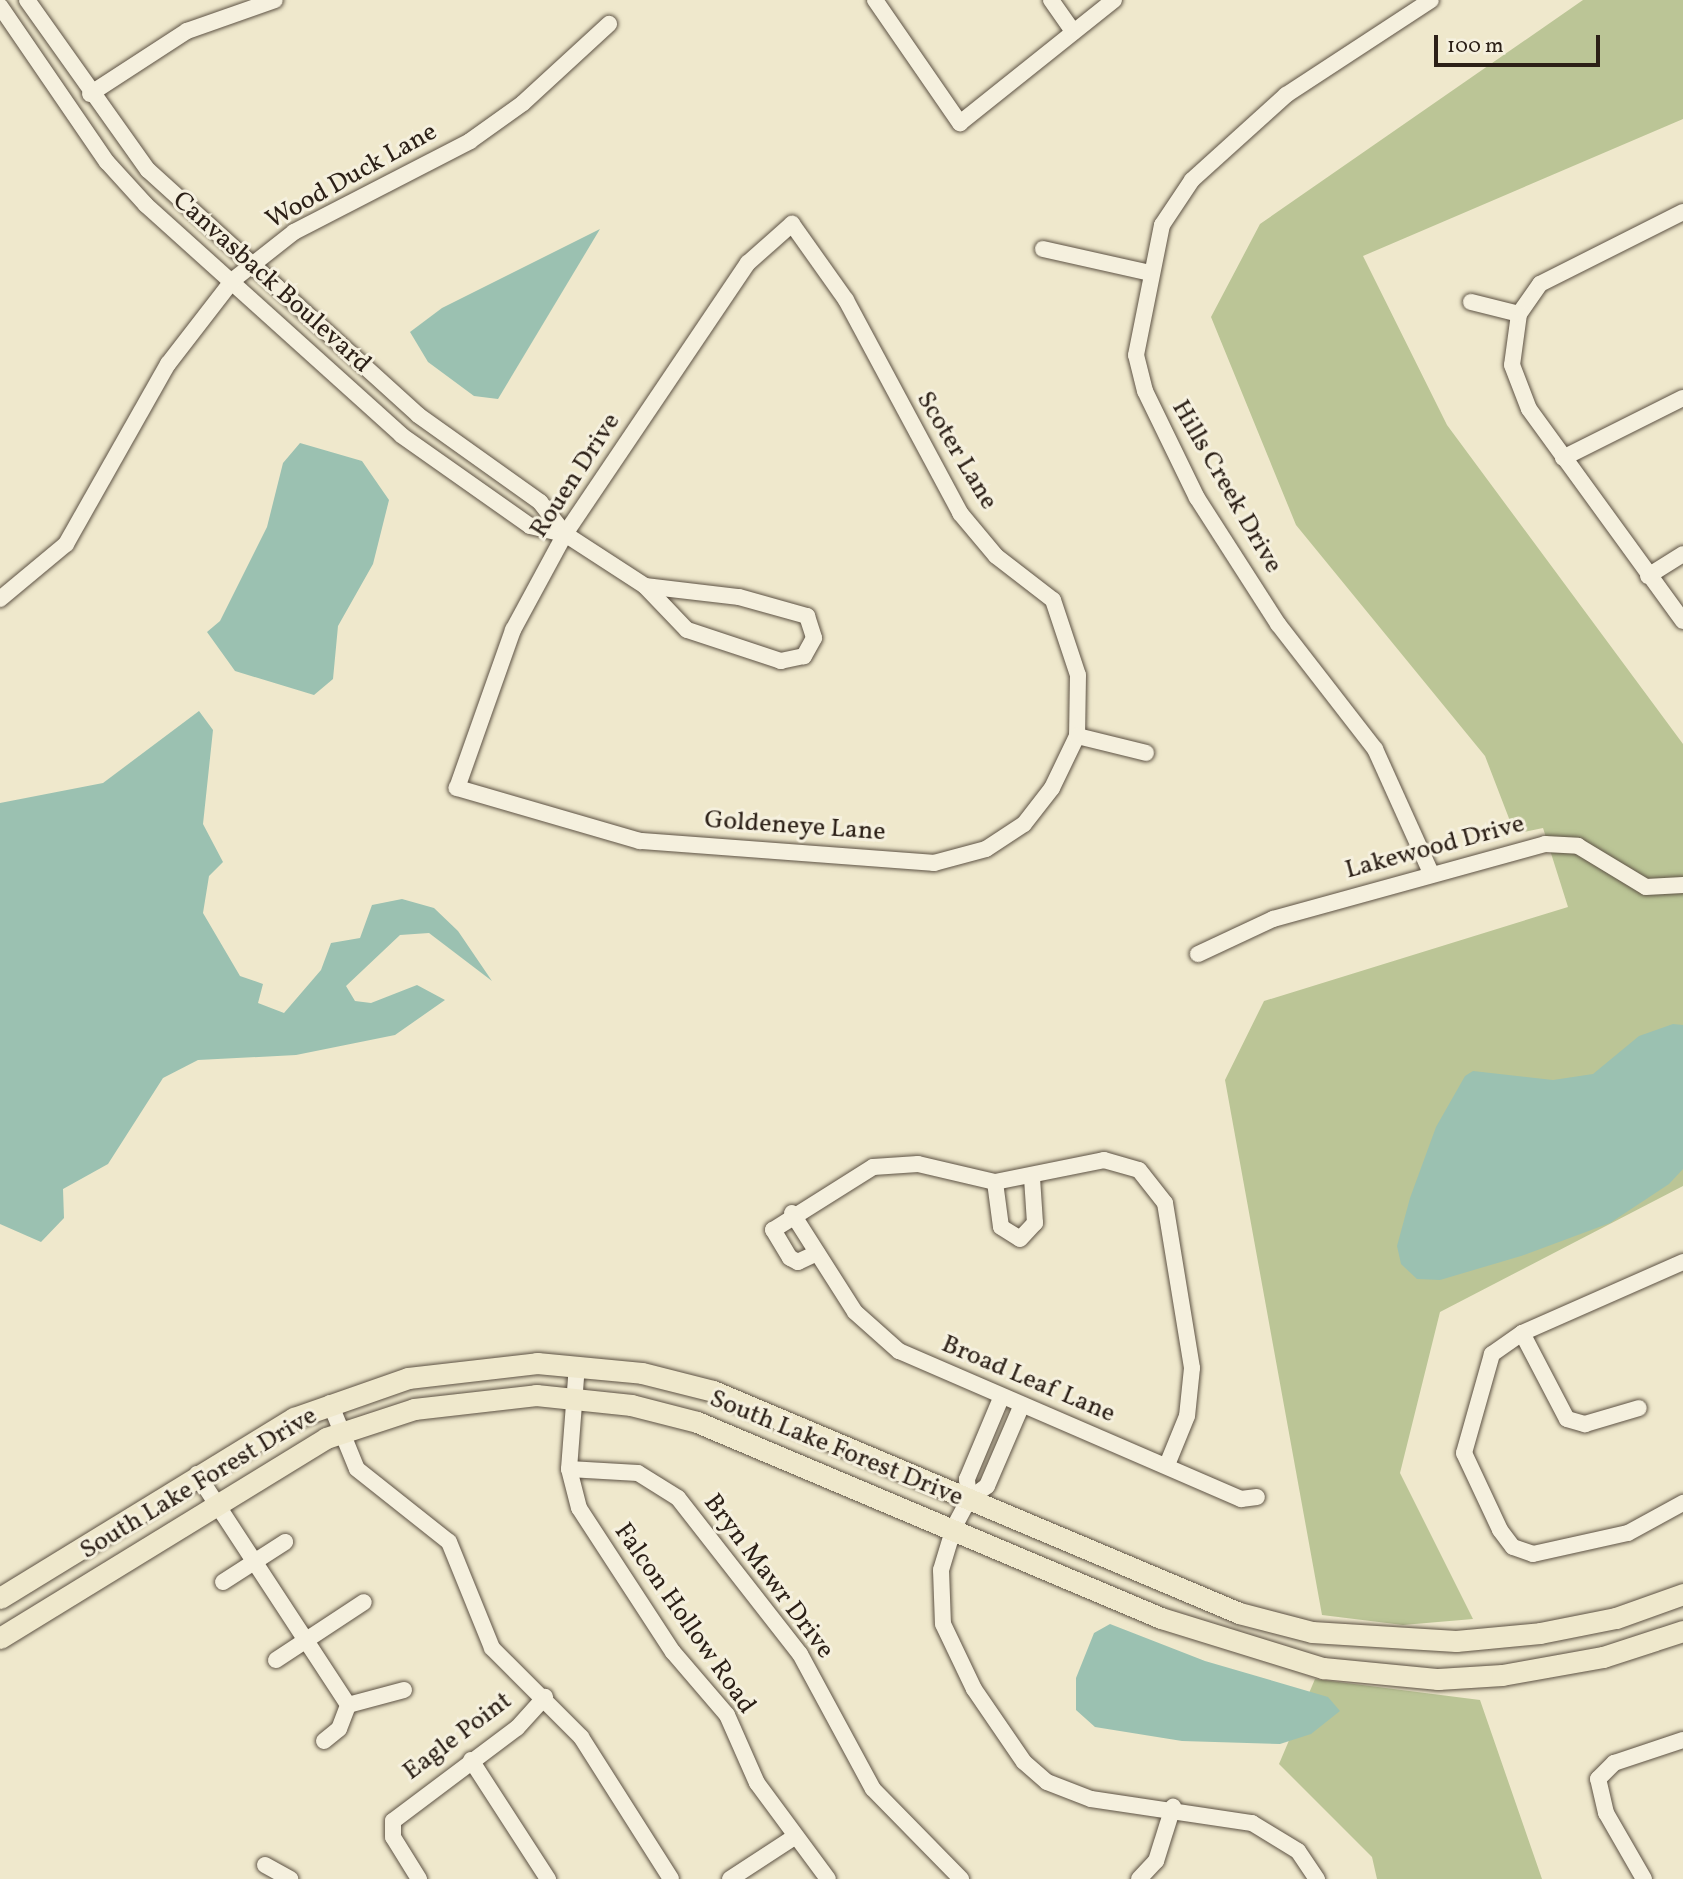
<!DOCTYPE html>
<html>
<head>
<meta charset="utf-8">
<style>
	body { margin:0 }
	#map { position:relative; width:1683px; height:1879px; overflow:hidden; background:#efe8cc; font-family:Vollkorn,serif }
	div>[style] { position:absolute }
	.green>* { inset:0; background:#bbc596 }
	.water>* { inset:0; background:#9bc1b1 }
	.roads { filter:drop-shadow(0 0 2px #5d5244) drop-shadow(0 0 2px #5d5244) }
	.minor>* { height:16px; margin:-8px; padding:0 8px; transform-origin:8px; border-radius:8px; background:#f5f0de }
	.major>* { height:21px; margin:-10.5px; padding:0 10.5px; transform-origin:10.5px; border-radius:10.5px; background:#efe8cc }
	span { translate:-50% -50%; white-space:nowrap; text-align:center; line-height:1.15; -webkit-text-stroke:6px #f5f0de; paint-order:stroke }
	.street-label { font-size:26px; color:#2c2017 }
	.scale { position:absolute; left:1434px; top:35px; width:166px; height:32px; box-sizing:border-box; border:4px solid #2c2017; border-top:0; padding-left:9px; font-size:21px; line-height:24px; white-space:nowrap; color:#2c2017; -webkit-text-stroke:5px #f5f0de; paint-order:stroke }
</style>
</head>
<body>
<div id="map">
	<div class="green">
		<div style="clip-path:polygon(1583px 0,1683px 0,1683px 119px,1363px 256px,1447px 425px,1683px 744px,1683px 1186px,1440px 1312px,1400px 1473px,1473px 1619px,1403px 1625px,1322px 1615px,1225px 1080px,1264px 1001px,1568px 907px,1543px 828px,1515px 834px,1485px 756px,1296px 525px,1211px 317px,1260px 224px)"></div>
		<div style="clip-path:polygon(1315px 1679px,1480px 1700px,1542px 1879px,1377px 1879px,1372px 1857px,1279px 1764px)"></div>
	</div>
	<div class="water">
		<div style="clip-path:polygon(600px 229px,498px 399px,474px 396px,428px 362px,410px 332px,442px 308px)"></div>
		<div style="clip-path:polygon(300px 443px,362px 461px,389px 500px,373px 564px,338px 626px,333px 679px,314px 695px,235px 671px,207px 632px,220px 621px,267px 527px,283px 463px)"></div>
		<div style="clip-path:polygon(199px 711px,213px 730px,203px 824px,223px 862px,209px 876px,203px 913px,240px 976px,263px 984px,258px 1003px,284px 1013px,321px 970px,331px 943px,360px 938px,372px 905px,402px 899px,434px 908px,458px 931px,492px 981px,429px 933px,400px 935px,346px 986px,355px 1001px,371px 1003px,417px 985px,445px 1000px,395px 1035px,296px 1055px,198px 1060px,163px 1078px,108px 1164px,63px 1189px,64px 1218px,41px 1242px,0 1224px,0 803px,103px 783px)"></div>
		<div style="clip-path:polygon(1673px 1024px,1683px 1025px,1683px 1169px,1669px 1184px,1610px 1223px,1521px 1256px,1440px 1280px,1417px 1279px,1401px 1264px,1397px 1246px,1410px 1198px,1436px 1127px,1465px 1076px,1473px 1071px,1553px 1080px,1593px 1074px,1639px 1036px)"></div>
		<div style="clip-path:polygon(1110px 1624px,1205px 1661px,1328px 1697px,1340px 1711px,1311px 1734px,1280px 1744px,1182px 1741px,1095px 1727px,1076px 1710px,1076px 1678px,1094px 1633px)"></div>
	</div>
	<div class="roads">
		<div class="minor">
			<div style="left:27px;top:0;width:209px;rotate:54.6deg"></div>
			<div style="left:148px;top:170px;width:365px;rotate:42.2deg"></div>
			<div style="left:418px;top:415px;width:150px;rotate:35.5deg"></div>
			<div style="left:540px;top:502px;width:41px;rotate:52deg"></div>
			<div style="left:565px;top:534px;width:95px;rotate:33deg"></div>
			<div style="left:645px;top:586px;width:95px;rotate:6.7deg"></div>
			<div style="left:739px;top:597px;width:71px;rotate:15.6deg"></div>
			<div style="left:807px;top:616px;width:23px;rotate:72deg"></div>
			<div style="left:814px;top:638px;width:21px;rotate:119deg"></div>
			<div style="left:804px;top:656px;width:24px;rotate:168deg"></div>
			<div style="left:781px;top:661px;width:99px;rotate:-161.7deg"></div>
			<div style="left:687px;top:630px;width:61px;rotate:-133.7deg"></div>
			<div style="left:875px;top:0;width:150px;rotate:55.4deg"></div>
			<div style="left:960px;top:123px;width:197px;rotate:-38.6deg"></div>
			<div style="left:1051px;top:0;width:39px;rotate:55deg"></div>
			<div style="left:0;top:6px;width:189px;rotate:55.6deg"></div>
			<div style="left:107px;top:162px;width:58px;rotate:47.8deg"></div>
			<div style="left:146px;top:205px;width:343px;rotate:42deg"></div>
			<div style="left:401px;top:435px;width:158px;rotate:35.2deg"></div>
			<div style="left:530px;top:526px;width:36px;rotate:13deg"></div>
			<div style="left:90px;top:94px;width:116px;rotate:-33deg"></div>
			<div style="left:187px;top:31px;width:93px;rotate:-19.4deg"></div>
			<div style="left:1683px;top:212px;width:160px;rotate:153.3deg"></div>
			<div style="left:1540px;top:284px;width:37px;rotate:125deg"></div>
			<div style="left:1519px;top:314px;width:51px;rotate:97.8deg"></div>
			<div style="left:1512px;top:365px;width:47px;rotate:68.9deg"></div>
			<div style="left:1529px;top:409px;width:262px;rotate:54deg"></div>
			<div style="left:792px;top:224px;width:93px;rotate:54.6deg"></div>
			<div style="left:846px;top:300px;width:242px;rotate:61.8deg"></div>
			<div style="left:960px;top:513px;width:56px;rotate:50.1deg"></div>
			<div style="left:996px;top:556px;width:72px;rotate:37.7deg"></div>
			<div style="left:1053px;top:600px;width:79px;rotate:71.6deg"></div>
			<div style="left:1078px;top:675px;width:61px;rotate:90.9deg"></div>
			<div style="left:1077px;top:736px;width:58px;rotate:115.7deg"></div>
			<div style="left:1052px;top:788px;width:46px;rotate:127.9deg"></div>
			<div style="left:1024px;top:824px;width:45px;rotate:146.7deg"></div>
			<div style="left:986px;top:849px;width:54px;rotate:164.9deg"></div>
			<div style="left:934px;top:863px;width:295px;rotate:-175.7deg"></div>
			<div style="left:640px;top:841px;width:191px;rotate:-163.8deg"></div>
			<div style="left:457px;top:788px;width:168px;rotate:-70.5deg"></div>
			<div style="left:513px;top:630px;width:109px;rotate:-61.6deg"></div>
			<div style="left:565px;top:534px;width:327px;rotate:-56deg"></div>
			<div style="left:748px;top:263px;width:59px;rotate:-41.6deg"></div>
			<div style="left:1043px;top:249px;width:110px;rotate:12.6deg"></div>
			<div style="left:1471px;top:302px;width:49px;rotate:14deg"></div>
			<div style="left:1563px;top:458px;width:134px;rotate:-26.6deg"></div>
			<div style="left:1648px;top:576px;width:41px;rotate:-32.2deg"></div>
			<div style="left:0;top:599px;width:86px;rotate:-39.8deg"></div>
			<div style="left:66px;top:544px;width:207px;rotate:-60.5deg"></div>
			<div style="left:168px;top:364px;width:106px;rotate:-52.3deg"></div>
			<div style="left:233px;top:280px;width:78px;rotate:-38.2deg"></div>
			<div style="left:294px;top:232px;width:198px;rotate:-27.3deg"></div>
			<div style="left:470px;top:141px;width:65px;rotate:-35.6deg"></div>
			<div style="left:523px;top:103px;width:117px;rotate:-42.6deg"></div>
			<div style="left:1077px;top:736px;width:71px;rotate:13.8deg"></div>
			<div style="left:1431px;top:873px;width:136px;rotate:-114.3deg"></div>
			<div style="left:1375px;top:749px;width:158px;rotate:-127.8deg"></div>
			<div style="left:1278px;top:624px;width:150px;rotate:-122.7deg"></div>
			<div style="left:1197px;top:498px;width:119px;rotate:-115.9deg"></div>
			<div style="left:1145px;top:391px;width:37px;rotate:-104deg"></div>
			<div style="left:1136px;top:355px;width:133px;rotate:-78.7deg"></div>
			<div style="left:1162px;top:225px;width:54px;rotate:-56.3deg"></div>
			<div style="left:1192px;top:180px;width:127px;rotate:-42.1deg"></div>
			<div style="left:1286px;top:95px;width:173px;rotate:-33.2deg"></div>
			<div style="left:1198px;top:954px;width:83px;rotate:-25deg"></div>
			<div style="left:1273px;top:919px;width:282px;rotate:-15.4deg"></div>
			<div style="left:1545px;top:844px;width:33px;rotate:3deg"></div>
			<div style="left:1578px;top:846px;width:79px;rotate:31.1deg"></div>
			<div style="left:1646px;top:887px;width:37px;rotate:-3deg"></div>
			<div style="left:995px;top:1182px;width:45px;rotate:82.4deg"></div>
			<div style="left:1001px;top:1227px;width:22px;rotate:32deg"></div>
			<div style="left:1020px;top:1239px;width:22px;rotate:-47deg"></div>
			<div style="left:1035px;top:1223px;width:45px;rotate:-93.8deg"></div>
			<div style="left:792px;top:1213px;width:117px;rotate:57.5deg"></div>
			<div style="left:855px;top:1312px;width:59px;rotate:41.6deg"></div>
			<div style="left:899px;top:1351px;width:373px;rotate:23.4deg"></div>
			<div style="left:1241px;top:1499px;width:16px;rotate:-7deg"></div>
			<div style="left:817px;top:1253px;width:21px;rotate:155deg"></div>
			<div style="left:798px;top:1262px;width:9px;rotate:-153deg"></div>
			<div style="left:790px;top:1258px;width:33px;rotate:-121deg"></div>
			<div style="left:773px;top:1230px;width:118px;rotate:-32.2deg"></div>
			<div style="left:873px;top:1167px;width:45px;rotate:-3.8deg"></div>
			<div style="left:918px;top:1164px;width:79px;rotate:13.2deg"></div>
			<div style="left:995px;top:1182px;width:111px;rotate:-11.4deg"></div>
			<div style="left:1104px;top:1160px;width:36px;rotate:16deg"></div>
			<div style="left:1139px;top:1170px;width:42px;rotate:51.8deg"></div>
			<div style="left:1165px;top:1203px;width:167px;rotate:80.7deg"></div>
			<div style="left:1192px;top:1368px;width:48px;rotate:95.9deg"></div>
			<div style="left:1187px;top:1416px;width:53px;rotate:112.2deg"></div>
			<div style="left:1683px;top:1262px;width:176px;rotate:156.2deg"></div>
			<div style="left:1522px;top:1333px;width:37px;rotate:145deg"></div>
			<div style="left:1492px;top:1354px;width:103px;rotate:105.8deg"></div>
			<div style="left:1464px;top:1453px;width:85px;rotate:64.9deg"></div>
			<div style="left:1500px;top:1530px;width:21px;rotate:53deg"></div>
			<div style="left:1513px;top:1547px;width:21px;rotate:19deg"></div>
			<div style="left:1533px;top:1554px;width:97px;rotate:-12.5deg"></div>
			<div style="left:1628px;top:1533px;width:63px;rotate:-28.6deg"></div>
			<div style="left:1522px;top:1333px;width:97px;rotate:62.4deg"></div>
			<div style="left:1567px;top:1419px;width:19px;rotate:16deg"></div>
			<div style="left:1585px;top:1424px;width:56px;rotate:-16.5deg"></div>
			<div style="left:577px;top:1365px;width:104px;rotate:94.4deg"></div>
			<div style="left:569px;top:1469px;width:40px;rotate:75.6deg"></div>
			<div style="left:579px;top:1508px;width:172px;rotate:56.9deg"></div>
			<div style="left:673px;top:1652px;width:83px;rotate:49.4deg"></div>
			<div style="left:727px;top:1715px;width:74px;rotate:66.2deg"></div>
			<div style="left:757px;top:1783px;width:119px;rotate:53.5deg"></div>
			<div style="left:330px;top:1403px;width:71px;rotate:67.8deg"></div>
			<div style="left:357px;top:1469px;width:117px;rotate:38.4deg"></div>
			<div style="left:449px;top:1542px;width:114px;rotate:67.9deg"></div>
			<div style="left:492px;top:1648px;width:126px;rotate:45deg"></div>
			<div style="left:581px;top:1737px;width:168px;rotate:57.6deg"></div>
			<div style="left:1021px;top:1407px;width:86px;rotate:113.3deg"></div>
			<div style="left:987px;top:1486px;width:22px;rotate:144deg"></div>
			<div style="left:969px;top:1499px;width:32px;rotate:118deg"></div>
			<div style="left:954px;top:1527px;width:45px;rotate:106.8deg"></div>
			<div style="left:941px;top:1570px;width:54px;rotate:87.9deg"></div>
			<div style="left:943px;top:1624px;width:72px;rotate:64.5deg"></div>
			<div style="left:974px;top:1689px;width:88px;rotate:55.6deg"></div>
			<div style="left:1024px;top:1762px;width:30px;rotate:41deg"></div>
			<div style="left:1047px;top:1782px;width:47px;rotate:21.1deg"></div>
			<div style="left:1091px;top:1799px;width:163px;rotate:8.5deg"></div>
			<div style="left:1252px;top:1823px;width:54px;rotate:31.3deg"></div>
			<div style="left:1298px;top:1851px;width:34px;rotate:56deg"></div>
			<div style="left:569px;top:1469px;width:69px;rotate:3.3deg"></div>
			<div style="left:638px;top:1473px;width:47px;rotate:32deg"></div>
			<div style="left:678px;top:1498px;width:198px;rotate:52deg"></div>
			<div style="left:800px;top:1654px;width:153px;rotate:61.6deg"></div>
			<div style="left:873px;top:1789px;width:126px;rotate:45.6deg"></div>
			<div style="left:197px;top:1474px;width:276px;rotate:56.8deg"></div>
			<div style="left:348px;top:1705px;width:58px;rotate:-15deg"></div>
			<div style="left:969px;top:1499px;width:20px;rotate:-96deg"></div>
			<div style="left:967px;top:1479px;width:88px;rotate:-67.2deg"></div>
			<div style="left:223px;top:1582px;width:74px;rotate:-32.8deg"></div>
			<div style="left:276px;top:1660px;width:105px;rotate:-33.4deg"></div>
			<div style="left:324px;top:1741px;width:19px;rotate:-39deg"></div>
			<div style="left:339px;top:1729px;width:26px;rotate:-69deg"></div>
			<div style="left:471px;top:1760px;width:142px;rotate:57.1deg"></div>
			<div style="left:265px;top:1865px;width:29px;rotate:29deg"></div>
			<div style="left:419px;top:1879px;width:49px;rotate:-121.8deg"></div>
			<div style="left:393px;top:1837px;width:16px;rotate:-90deg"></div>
			<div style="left:393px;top:1821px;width:155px;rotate:-36.9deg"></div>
			<div style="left:517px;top:1728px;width:42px;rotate:-47.9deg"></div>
			<div style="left:730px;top:1879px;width:75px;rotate:-33.1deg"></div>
			<div style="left:1139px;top:1879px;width:25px;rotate:-47deg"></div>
			<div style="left:1156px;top:1861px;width:57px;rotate:-72.5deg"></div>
			<div style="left:1644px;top:1879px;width:76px;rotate:-119.9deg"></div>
			<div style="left:1606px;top:1813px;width:35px;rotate:-103deg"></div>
			<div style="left:1598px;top:1779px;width:23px;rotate:-45deg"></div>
			<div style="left:1614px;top:1763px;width:73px;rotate:-18.4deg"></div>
		</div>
		<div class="major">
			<div style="left:0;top:1598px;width:345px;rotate:-31.5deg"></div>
			<div style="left:294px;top:1418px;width:121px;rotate:-19.3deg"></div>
			<div style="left:408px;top:1378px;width:130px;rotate:-6.6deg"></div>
			<div style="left:537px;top:1363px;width:105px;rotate:5.4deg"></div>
			<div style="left:642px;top:1373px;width:73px;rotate:14.2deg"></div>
			<div style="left:713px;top:1391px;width:571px;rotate:22.88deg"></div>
			<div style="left:1239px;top:1613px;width:75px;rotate:14.6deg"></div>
			<div style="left:1312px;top:1632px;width:144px;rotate:3.6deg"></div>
			<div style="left:1456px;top:1641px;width:84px;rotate:-5.4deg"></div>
			<div style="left:1540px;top:1633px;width:77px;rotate:-11.2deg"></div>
			<div style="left:1616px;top:1618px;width:71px;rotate:-19.7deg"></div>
			<div style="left:0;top:1638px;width:382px;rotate:-31.5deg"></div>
			<div style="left:326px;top:1438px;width:93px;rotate:-18.2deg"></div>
			<div style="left:414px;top:1409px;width:123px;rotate:-6.5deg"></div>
			<div style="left:536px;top:1395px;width:96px;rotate:6deg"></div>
			<div style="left:631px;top:1405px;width:68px;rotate:14.4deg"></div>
			<div style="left:697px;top:1422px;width:504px;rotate:22.9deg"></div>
			<div style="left:1161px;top:1618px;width:170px;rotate:17.2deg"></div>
			<div style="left:1323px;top:1668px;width:116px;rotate:5.5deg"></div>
			<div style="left:1438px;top:1679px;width:64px;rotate:-3.6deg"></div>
			<div style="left:1502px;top:1675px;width:103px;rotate:-10.1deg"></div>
			<div style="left:1603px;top:1657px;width:84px;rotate:-18deg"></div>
		</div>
	</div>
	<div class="street-label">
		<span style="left:352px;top:177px;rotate:-29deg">Wood Duck Lane</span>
		<span style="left:271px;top:283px;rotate:42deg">Canvasback Boulevard</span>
		<span style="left:956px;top:451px;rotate:59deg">Scoter Lane</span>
		<span style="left:576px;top:476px;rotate:-57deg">Rouen Drive</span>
		<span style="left:1226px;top:487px;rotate:60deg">Hills Creek Drive</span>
		<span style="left:795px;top:827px;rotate:4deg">Goldeneye Lane</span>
		<span style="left:1435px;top:848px;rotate:-15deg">Lakewood Drive</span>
		<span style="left:1028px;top:1380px;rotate:23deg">Broad Leaf Lane</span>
		<span style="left:836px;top:1449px;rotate:22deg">South Lake Forest Drive</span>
		<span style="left:199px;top:1484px;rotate:-31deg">South Lake Forest Drive</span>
		<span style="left:768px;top:1577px;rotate:53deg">Bryn Mawr Drive</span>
		<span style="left:684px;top:1619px;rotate:55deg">Falcon Hollow Road</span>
		<span style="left:458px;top:1737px;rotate:-37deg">Eagle Point</span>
	</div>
	<div class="scale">100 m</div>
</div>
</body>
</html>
